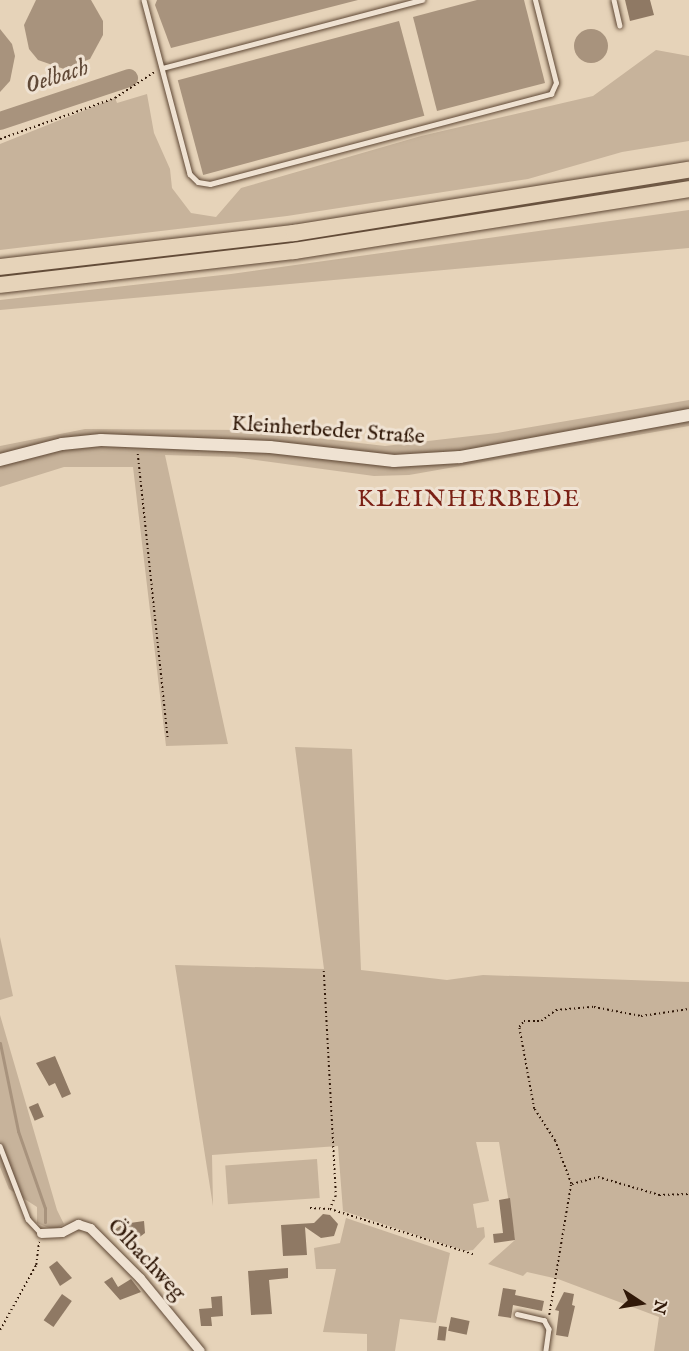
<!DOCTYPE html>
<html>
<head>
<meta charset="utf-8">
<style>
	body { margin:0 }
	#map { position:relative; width:689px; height:1351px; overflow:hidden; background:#e6d3b9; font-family:"IM FELL English",serif }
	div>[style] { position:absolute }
	.green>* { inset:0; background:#c7b39b; transform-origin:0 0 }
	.water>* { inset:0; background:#a8937d; transform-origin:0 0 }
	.round { border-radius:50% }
	.stream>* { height:3px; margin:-1.5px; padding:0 1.5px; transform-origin:1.5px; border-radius:1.5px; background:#a8937d }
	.river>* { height:18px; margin:-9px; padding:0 9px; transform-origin:9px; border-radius:9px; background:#a8937d }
	.building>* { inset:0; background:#8f7964; transform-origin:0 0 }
	.path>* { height:1.5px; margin-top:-0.75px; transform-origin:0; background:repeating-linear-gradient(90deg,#301808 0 1.5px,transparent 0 4.5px) }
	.roads { filter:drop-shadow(0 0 2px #5e4734) drop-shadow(0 0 2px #5e4734) }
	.service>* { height:4.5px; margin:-2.25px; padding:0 2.25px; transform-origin:2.25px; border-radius:2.25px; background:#efe2d2 }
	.minor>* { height:9px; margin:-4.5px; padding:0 4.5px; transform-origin:4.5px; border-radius:4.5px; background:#efe2d2 }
	.tertiary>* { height:12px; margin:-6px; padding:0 6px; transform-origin:6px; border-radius:6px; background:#efe2d2 }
	.motorway>* { height:16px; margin:-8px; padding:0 8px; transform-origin:8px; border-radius:8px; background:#e6d3b9 }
	span { translate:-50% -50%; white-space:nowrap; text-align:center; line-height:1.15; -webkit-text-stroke:6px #efe2d2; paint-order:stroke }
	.street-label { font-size:22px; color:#301808 }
	.water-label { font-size:24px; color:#604937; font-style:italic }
	.neighbourhood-label { font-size:24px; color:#7a1f14; letter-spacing:1.5px }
	.north { position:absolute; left:611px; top:1273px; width:60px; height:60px; -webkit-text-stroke:4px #efe2d2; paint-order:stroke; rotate:102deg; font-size:16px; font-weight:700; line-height:24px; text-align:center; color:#301808 }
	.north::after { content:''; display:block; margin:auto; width:21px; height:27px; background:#301808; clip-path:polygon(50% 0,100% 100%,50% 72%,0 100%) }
</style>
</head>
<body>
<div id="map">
	<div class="green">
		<div style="clip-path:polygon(656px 50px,689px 56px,689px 141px,622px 152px,528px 179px,287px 216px,0 250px,0 144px,115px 98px,117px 103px,147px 94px,154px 133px,170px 169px,172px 188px,191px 213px,216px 217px,241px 188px,421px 136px,593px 96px)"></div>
		<div style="clip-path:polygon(689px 210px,689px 248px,0 310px,0 300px,231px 274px)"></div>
		<div style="clip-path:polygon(689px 400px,689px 426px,409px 475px,374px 476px,234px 457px,165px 455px,228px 744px,166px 746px,133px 467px,64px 467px,0 487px,0 446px,85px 429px,248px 430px,385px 446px,497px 433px)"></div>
		<div style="clip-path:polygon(295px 747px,352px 749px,361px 970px,447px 980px,483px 975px,689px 982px,689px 1351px,654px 1351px,659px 1317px,558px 1279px,527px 1272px,523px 1276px,488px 1264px,515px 1240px,499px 1142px,476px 1142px,489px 1201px,473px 1204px,477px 1228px,484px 1227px,485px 1237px,473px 1250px,465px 1251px,343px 1211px,338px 1146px,212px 1155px,213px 1206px,175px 965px,324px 969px)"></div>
		<div style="clip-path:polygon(0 937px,13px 996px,0 1000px)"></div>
		<div style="clip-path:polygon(0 1015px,57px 1210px,64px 1224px,54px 1230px,37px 1223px,37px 1207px,9px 1189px,0 1167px)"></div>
		<div style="left:317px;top:1159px;width:39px;height:92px;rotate:86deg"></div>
		<div style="clip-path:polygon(346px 1218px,450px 1253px,436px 1323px,400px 1319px,395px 1351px,367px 1351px,367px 1334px,323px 1332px,336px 1269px,316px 1269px,314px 1248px,340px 1243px)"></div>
	</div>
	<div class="water">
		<div style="clip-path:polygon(36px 0,91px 0,103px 21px,103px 35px,90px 59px,64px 69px,38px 60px,29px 49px,24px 25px)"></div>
		<div style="clip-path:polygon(157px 0,358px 0,171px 48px,155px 5px)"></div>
		<div style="clip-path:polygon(477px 0,524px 0,545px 83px,437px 111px,413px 17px)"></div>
		<div style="left:399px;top:21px;width:98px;height:229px;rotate:75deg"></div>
		<div class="round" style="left:574px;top:29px;width:34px;height:34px"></div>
		<div style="clip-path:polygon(0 29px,12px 44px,15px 56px,10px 81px,0 92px)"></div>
	</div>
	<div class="stream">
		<div style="left:0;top:1043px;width:90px;rotate:78.4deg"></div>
		<div style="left:18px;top:1131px;width:82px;rotate:70.7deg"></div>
		<div style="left:45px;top:1208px;width:14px;rotate:90deg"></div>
	</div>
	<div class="river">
		<div style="left:0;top:121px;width:136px;rotate:-18.4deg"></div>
	</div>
	<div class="building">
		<div style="clip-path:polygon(625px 0,650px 0,654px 15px,630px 21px)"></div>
		<div style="clip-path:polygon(55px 1056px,71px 1094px,62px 1098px,55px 1083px,49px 1086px,36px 1063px)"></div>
		<div style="left:38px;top:1103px;width:15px;height:10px;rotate:67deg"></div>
		<div style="clip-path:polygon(510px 1198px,515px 1240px,494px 1243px,493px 1234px,503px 1233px,499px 1200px)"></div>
		<div style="clip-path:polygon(323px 1214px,330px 1215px,338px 1224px,334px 1236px,321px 1238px,305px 1227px,307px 1255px,283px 1256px,281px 1225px,314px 1223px)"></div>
		<div style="clip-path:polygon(144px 1221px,145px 1233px,126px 1247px,114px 1230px,123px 1224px)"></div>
		<div style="clip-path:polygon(57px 1261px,72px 1278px,60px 1286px,49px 1267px)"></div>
		<div style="clip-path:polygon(288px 1268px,288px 1278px,269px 1280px,272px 1314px,251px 1315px,248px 1271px)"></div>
		<div style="clip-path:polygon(112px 1277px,118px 1287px,131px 1279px,141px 1292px,120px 1300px,104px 1282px)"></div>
		<div style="clip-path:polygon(503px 1288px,516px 1290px,515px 1295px,544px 1301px,542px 1311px,513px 1305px,511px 1318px,498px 1316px)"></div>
		<div style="clip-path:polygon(564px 1292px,574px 1294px,572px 1305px,575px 1306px,568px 1337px,556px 1335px,559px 1311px,555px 1310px)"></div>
		<div style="left:62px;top:1294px;width:12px;height:32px;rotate:35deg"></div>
		<div style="clip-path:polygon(222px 1296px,223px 1316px,211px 1317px,212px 1326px,201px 1326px,199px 1309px,212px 1308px,211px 1297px)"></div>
		<div style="left:451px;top:1317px;width:19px;height:14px;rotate:12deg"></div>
		<div style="left:439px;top:1326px;width:8px;height:14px;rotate:7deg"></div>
	</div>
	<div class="path">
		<div style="left:0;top:139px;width:122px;rotate:-19.6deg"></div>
		<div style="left:115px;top:98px;width:49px;rotate:-33.4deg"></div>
		<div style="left:138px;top:454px;width:286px;rotate:84deg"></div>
		<div style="left:324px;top:971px;width:225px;rotate:86.9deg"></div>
		<div style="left:336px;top:1196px;width:14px;rotate:115deg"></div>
		<div style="left:572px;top:1184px;width:27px;rotate:-15deg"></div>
		<div style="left:598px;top:1177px;width:64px;rotate:16.4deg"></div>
		<div style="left:659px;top:1195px;width:30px;rotate:-2deg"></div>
		<div style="left:310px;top:1208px;width:20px;rotate:3deg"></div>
		<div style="left:330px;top:1209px;width:150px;rotate:17.5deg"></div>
		<div style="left:549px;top:1315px;width:133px;rotate:-80.5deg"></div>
		<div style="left:571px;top:1184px;width:46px;rotate:-110.4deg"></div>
		<div style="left:555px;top:1141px;width:38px;rotate:-123deg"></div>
		<div style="left:534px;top:1109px;width:83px;rotate:-100.4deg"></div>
		<div style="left:519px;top:1027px;width:8px;rotate:-50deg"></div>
		<div style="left:524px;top:1021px;width:17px"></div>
		<div style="left:541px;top:1021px;width:19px;rotate:-36deg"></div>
		<div style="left:556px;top:1010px;width:38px;rotate:-5deg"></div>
		<div style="left:594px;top:1007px;width:48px;rotate:10.8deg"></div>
		<div style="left:641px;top:1016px;width:49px;rotate:-8.3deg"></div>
		<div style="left:0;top:1330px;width:74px;rotate:-61deg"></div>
		<div style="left:36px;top:1265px;width:23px;rotate:-83deg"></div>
	</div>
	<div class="roads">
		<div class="service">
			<div style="left:144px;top:0;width:180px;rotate:75.2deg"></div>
			<div style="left:190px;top:174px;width:11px;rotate:45deg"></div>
			<div style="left:198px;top:182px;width:12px;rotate:9deg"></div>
			<div style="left:210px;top:184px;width:353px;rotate:-14.8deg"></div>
			<div style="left:551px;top:94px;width:12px;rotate:-66deg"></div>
			<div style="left:556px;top:83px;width:86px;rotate:-104.2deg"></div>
			<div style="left:614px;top:0;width:26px;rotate:77deg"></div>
			<div style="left:162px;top:68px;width:269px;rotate:-14.7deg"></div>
			<div style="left:0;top:1146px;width:78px;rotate:69deg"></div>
			<div style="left:28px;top:1219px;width:19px;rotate:47deg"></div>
			<div style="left:517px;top:1314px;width:28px;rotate:13deg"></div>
			<div style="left:544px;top:1320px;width:10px;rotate:61deg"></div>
			<div style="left:549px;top:1329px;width:22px;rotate:98deg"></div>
		</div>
		<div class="minor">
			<div style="left:41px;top:1233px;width:21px;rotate:-3deg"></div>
			<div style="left:62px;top:1232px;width:18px;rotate:-27deg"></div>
			<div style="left:78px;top:1224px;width:13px;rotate:18deg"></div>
			<div style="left:90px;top:1228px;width:71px;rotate:45deg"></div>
			<div style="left:140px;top:1278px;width:94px;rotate:50.6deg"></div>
		</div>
		<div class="tertiary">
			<div style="left:0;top:460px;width:64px;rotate:-14.5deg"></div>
			<div style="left:62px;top:444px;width:39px;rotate:-6deg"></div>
			<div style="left:101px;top:440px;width:169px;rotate:2.4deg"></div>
			<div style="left:270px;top:447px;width:125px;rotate:6.4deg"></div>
			<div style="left:394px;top:461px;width:66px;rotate:-3.5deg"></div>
			<div style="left:460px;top:457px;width:233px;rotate:-10.4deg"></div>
		</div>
		<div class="motorway">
			<div style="left:0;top:267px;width:296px;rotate:-6.6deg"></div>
			<div style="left:294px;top:233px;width:400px;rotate:-9.1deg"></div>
			<div style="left:0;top:285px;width:296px;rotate:-6.6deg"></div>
			<div style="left:294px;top:251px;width:400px;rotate:-8.9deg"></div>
		</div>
	</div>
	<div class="street-label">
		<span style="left:328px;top:431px;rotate:4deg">Kleinherbeder Straße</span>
		<span style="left:146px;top:1260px;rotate:47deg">Ölbachweg</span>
	</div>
	<div class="water-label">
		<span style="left:57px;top:77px;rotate:-18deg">Oelbach</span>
	</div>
	<div class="neighbourhood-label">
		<span style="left:469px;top:500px">KLEINHERBEDE</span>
	</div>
	<div class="north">N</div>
</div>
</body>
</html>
